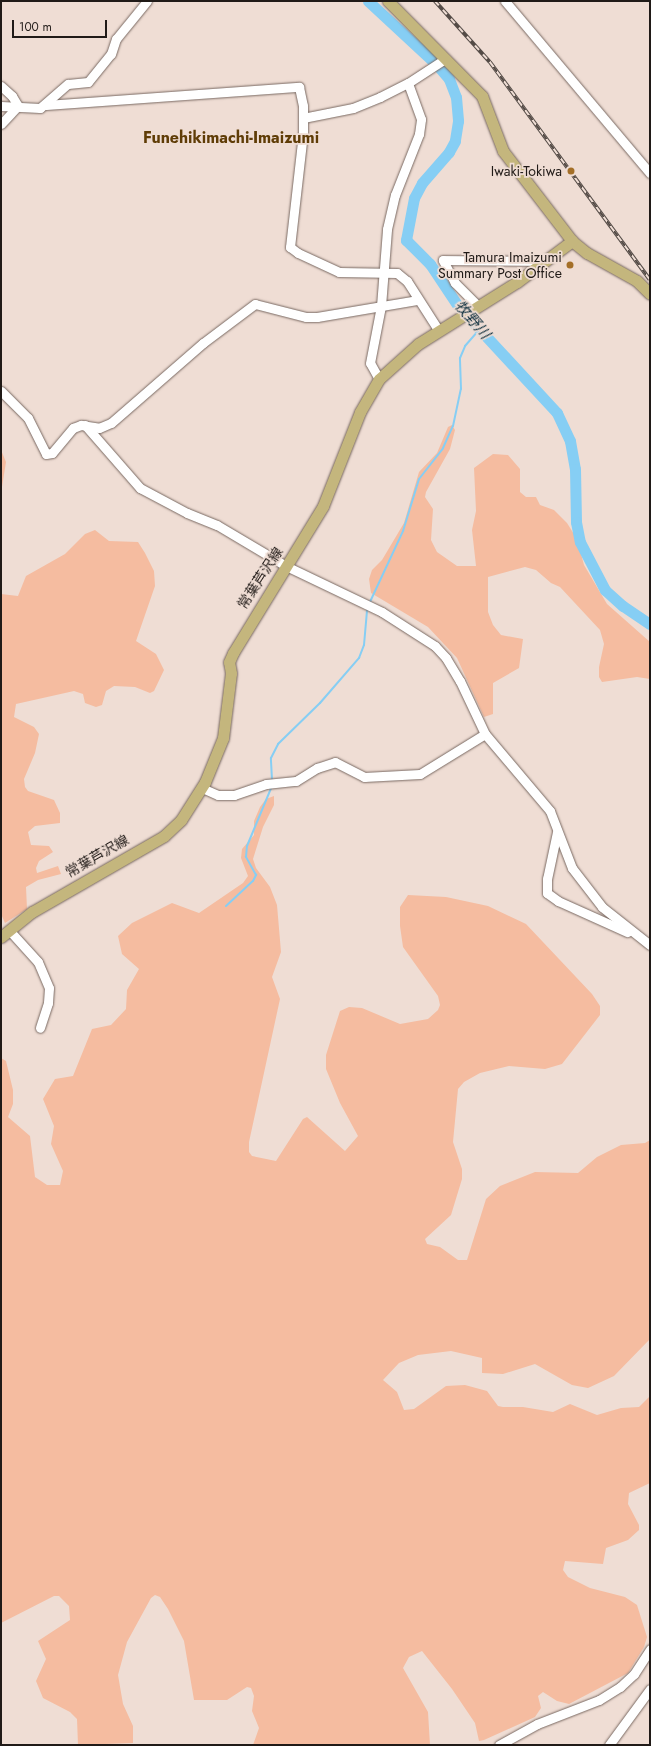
<!DOCTYPE html>
<html>
<head>
<meta charset="utf-8">
<style>
	body { margin:0 }
	#map { position:relative; width:651px; height:1746px; overflow:hidden; background:#efddd4; font-family:Jost,"Noto Sans JP",sans-serif }
	div>[style] { position:absolute }
	.green>* { inset:0; background:#f5bca0 }
	.stream>* { height:2px; margin:-1px; padding:0 1px; transform-origin:1px; border-radius:1px; background:#86cef4 }
	.river>* { height:11px; margin:-5.5px; padding:0 5.5px; transform-origin:5.5px; border-radius:5.5px; background:#86cef4 }
	.roads { filter:drop-shadow(0 0 1px #796962) drop-shadow(0 0 1px #796962) }
	.minor>* { height:9px; margin:-4.5px; padding:0 4.5px; transform-origin:4.5px; border-radius:4.5px; background:#fff }
	.major>* { height:11px; margin:-5.5px; padding:0 5.5px; transform-origin:5.5px; border-radius:5.5px; background:#c4b67d }
	.rail>* { height:3.5px; margin-top:-1.75px; transform-origin:0; background:repeating-linear-gradient(90deg,#efddd4 0 6px,#544b46 0 12px); box-sizing:border-box; border-block:1px solid #544b46 }
	.dots>* { width:11px; height:11px; translate:-50% -50%; box-sizing:border-box; border:2px solid #efddd4; border-radius:50% }
	span { translate:-50% -50%; white-space:nowrap; text-align:center; line-height:1.15; -webkit-text-stroke:3.5px #efddd4; paint-order:stroke }
	.poi-label { font-size:14px; color:#201a17 }
	.right { translate:-100% -50%; text-align:right }
	.street-label { font-size:14px; color:#201a17 }
	.water-label { font-size:15px; color:#0b2d3c; font-style:italic }
	.quarter-label { font-size:16px; color:#5f3c06; font-weight:700 }
	.frame { position:absolute; inset:0; border:2px solid #201a17; pointer-events:none }
	.scale { position:absolute; left:12px; top:20px; width:95px; height:18px; box-sizing:border-box; border:2px solid #201a17; border-top:0; padding-left:5px; font-size:12px; line-height:14px; white-space:nowrap; color:#201a17; -webkit-text-stroke:3px #efddd4; paint-order:stroke }
</style>
</head>
<body>
<div id="map">
	<div class="green">
		<div style="clip-path:polygon(452px 425px,455px 430px,450px 449px,426px 492px,425px 497px,433px 509px,431px 540px,437px 552px,457px 566px,476px 566px,472px 530px,476px 511px,474px 468px,493px 454px,508px 455px,520px 469px,520px 492px,526px 497px,536px 497px,540px 505px,554px 510px,567px 523px,577px 539px,584px 565px,607px 604px,650px 642px,650px 679px,637px 677px,602px 682px,599px 677px,599px 667px,604px 644px,600px 630px,560px 587px,551px 583px,536px 570px,525px 567px,488px 577px,488px 612px,493px 625px,501px 635px,523px 639px,519px 668px,493px 683px,493px 714px,484px 717px,457px 658px,428px 627px,371px 593px,369px 579px,372px 570px,382px 560px,404px 523px,419px 472px,437px 453px,448px 427px)"></div>
		<div style="clip-path:polygon(1px 450px,6px 462px,1px 493px)"></div>
		<div style="clip-path:polygon(95px 530px,109px 541px,138px 542px,145px 553px,154px 571px,155px 586px,136px 641px,156px 654px,164px 670px,154px 691px,150px 693px,135px 687px,114px 686px,106px 691px,102px 705px,96px 707px,85px 703px,83px 694px,74px 691px,16px 704px,14px 717px,34px 727px,39px 734px,35px 753px,24px 779px,25px 787px,28px 791px,54px 800px,60px 813px,60px 823px,35px 826px,28px 832px,31px 845px,49px 846px,53px 852px,39px 861px,36px 868px,37px 873px,58px 866px,61px 874px,38px 880px,26px 887px,27px 909px,5px 923px,1px 914px,1px 594px,18px 596px,26px 576px,65px 554px,85px 534px)"></div>
		<div style="clip-path:polygon(274px 796px,274px 805px,263px 827px,253px 859px,256px 868px,270px 887px,277px 905px,281px 952px,272px 977px,280px 999px,249px 1142px,249px 1152px,252px 1156px,276px 1161px,303px 1119px,307px 1117px,345px 1151px,358px 1136px,340px 1103px,326px 1069px,326px 1055px,340px 1011px,349px 1007px,362px 1008px,400px 1024px,428px 1019px,438px 1010px,440px 1005px,438px 996px,403px 947px,400px 926px,400px 907px,408px 895px,446px 897px,488px 906px,526px 924px,592px 994px,600px 1006px,600px 1015px,562px 1064px,545px 1069px,509px 1066px,480px 1073px,464px 1082px,458px 1089px,453px 1142px,462px 1169px,462px 1179px,451px 1215px,425px 1239px,427px 1244px,440px 1247px,458px 1260px,467px 1260px,486px 1199px,500px 1186px,535px 1172px,578px 1173px,597px 1157px,621px 1145px,645px 1143px,650px 1140px,650px 1339px,614px 1376px,588px 1388px,572px 1385px,535px 1364px,503px 1374px,482px 1373px,482px 1358px,451px 1351px,418px 1355px,399px 1363px,383px 1380px,397px 1392px,404px 1410px,414px 1409px,446px 1386px,465px 1385px,487px 1391px,498px 1406px,503px 1407px,523px 1407px,553px 1412px,570px 1404px,597px 1415px,621px 1408px,639px 1407px,650px 1396px,650px 1483px,629px 1493px,628px 1504px,639px 1525px,639px 1530px,628px 1540px,606px 1548px,603px 1564px,565px 1561px,563px 1570px,568px 1577px,590px 1588px,625px 1597px,637px 1605px,647px 1637px,644px 1647px,628px 1673px,569px 1704px,557px 1701px,543px 1692px,538px 1696px,541px 1708px,535px 1717px,484px 1740px,479px 1741px,475px 1723px,452px 1689px,422px 1651px,409px 1657px,403px 1668px,428px 1712px,430px 1745px,253px 1745px,259px 1728px,252px 1711px,254px 1696px,251px 1688px,247px 1687px,227px 1700px,194px 1700px,184px 1641px,168px 1609px,160px 1597px,155px 1595px,151px 1598px,127px 1642px,118px 1675px,123px 1704px,133px 1726px,133px 1743px,78px 1745px,77px 1719px,70px 1712px,43px 1698px,36px 1681px,46px 1659px,38px 1641px,70px 1620px,69px 1606px,59px 1596px,54px 1596px,1px 1623px,1px 1058px,6px 1061px,13px 1090px,13px 1104px,8px 1117px,30px 1136px,35px 1177px,47px 1185px,60px 1185px,63px 1171px,51px 1144px,54px 1126px,43px 1099px,55px 1079px,73px 1076px,92px 1029px,111px 1025px,126px 1009px,127px 990px,139px 969px,122px 954px,118px 936px,132px 923px,172px 903px,199px 913px,243px 883px,248px 876px,241px 858px,242px 849px,254px 835px,254px 821px,260px 807px,266px 799px)"></div>
	</div>
	<div class="stream">
		<div style="left:369px;top:604px;width:81px;rotate:-65deg"></div>
		<div style="left:403px;top:531px;width:54px;rotate:-72.9deg"></div>
		<div style="left:419px;top:479px;width:39px;rotate:-52deg"></div>
		<div style="left:443px;top:448px;width:24px;rotate:-66deg"></div>
		<div style="left:453px;top:426px;width:38px;rotate:-78deg"></div>
		<div style="left:461px;top:389px;width:31px;rotate:-92deg"></div>
		<div style="left:460px;top:358px;width:13px;rotate:-67deg"></div>
		<div style="left:465px;top:346px;width:23px;rotate:-49deg"></div>
		<div style="left:272px;top:780px;width:22px;rotate:-93deg"></div>
		<div style="left:271px;top:758px;width:16px;rotate:-63deg"></div>
		<div style="left:278px;top:744px;width:59px;rotate:-44.3deg"></div>
		<div style="left:320px;top:703px;width:60px;rotate:-49.1deg"></div>
		<div style="left:359px;top:658px;width:14px;rotate:-69deg"></div>
		<div style="left:364px;top:645px;width:37px;rotate:-85deg"></div>
		<div style="left:226px;top:906px;width:37px;rotate:-43deg"></div>
		<div style="left:253px;top:881px;width:7px;rotate:-63deg"></div>
		<div style="left:256px;top:875px;width:21px;rotate:-119deg"></div>
		<div style="left:246px;top:857px;width:11px;rotate:-85deg"></div>
		<div style="left:247px;top:846px;width:65px;rotate:-67.4deg"></div>
	</div>
	<div class="river">
		<div style="left:368px;top:1px;width:94px;rotate:42.8deg"></div>
		<div style="left:437px;top:65px;width:18px;rotate:49deg"></div>
		<div style="left:449px;top:79px;width:19px;rotate:69deg"></div>
		<div style="left:456px;top:97px;width:24px;rotate:85deg"></div>
		<div style="left:458px;top:121px;width:20px;rotate:99deg"></div>
		<div style="left:455px;top:141px;width:13px;rotate:119deg"></div>
		<div style="left:449px;top:152px;width:41px;rotate:131.1deg"></div>
		<div style="left:422px;top:183px;width:17px;rotate:118deg"></div>
		<div style="left:414px;top:198px;width:43px;rotate:100.8deg"></div>
		<div style="left:406px;top:240px;width:34px;rotate:45deg"></div>
		<div style="left:430px;top:264px;width:50px;rotate:56.3deg"></div>
		<div style="left:458px;top:306px;width:146px;rotate:47.2deg"></div>
		<div style="left:557px;top:413px;width:31px;rotate:65deg"></div>
		<div style="left:570px;top:441px;width:28px;rotate:80deg"></div>
		<div style="left:575px;top:469px;width:53px;rotate:88.9deg"></div>
		<div style="left:576px;top:522px;width:20px;rotate:79deg"></div>
		<div style="left:580px;top:542px;width:54px;rotate:62.5deg"></div>
		<div style="left:605px;top:590px;width:24px;rotate:42deg"></div>
		<div style="left:623px;top:606px;width:32px;rotate:34deg"></div>
	</div>
	<div class="roads">
		<div class="minor">
			<div style="left:505px;top:1px;width:225px;rotate:49.9deg"></div>
			<div style="left:1px;top:86px;width:15px;rotate:42deg"></div>
			<div style="left:12px;top:96px;width:12px;rotate:59deg"></div>
			<div style="left:46px;top:105px;width:254px;rotate:-4.1deg"></div>
			<div style="left:299px;top:87px;width:19px;rotate:78deg"></div>
			<div style="left:303px;top:106px;width:27px;rotate:90deg"></div>
			<div style="left:303px;top:133px;width:115px;rotate:96.5deg"></div>
			<div style="left:290px;top:247px;width:10px;rotate:37deg"></div>
			<div style="left:298px;top:253px;width:45px;rotate:24.9deg"></div>
			<div style="left:339px;top:272px;width:58px;rotate:1deg"></div>
			<div style="left:397px;top:273px;width:13px;rotate:39deg"></div>
			<div style="left:407px;top:281px;width:59px;rotate:57.4deg"></div>
			<div style="left:1px;top:106px;width:39px;rotate:3deg"></div>
			<div style="left:40px;top:108px;width:37px;rotate:-41deg"></div>
			<div style="left:68px;top:84px;width:20px;rotate:-6deg"></div>
			<div style="left:88px;top:82px;width:36px;rotate:-51deg"></div>
			<div style="left:111px;top:54px;width:16px;rotate:-72deg"></div>
			<div style="left:116px;top:39px;width:49px;rotate:-50.8deg"></div>
			<div style="left:303px;top:118px;width:51px;rotate:-11.3deg"></div>
			<div style="left:353px;top:108px;width:29px;rotate:-22deg"></div>
			<div style="left:380px;top:97px;width:31px;rotate:-27deg"></div>
			<div style="left:408px;top:83px;width:44px;rotate:-33deg"></div>
			<div style="left:1px;top:124px;width:25px;rotate:-47deg"></div>
			<div style="left:478px;top:306px;width:33px;rotate:-135deg"></div>
			<div style="left:455px;top:283px;width:26px;rotate:-118deg"></div>
			<div style="left:443px;top:260px;width:102px;rotate:0.6deg"></div>
			<div style="left:379px;top:379px;width:18px;rotate:-119deg"></div>
			<div style="left:370px;top:363px;width:58px;rotate:-79.1deg"></div>
			<div style="left:381px;top:306px;width:77px;rotate:-85.5deg"></div>
			<div style="left:387px;top:229px;width:35px;rotate:-77deg"></div>
			<div style="left:395px;top:195px;width:66px;rotate:-68.5deg"></div>
			<div style="left:419px;top:134px;width:15px;rotate:-82deg"></div>
			<div style="left:421px;top:119px;width:38px;rotate:-110deg"></div>
			<div style="left:1px;top:391px;width:38px;rotate:45deg"></div>
			<div style="left:28px;top:418px;width:40px;rotate:63.4deg"></div>
			<div style="left:46px;top:454px;width:6px;rotate:-9deg"></div>
			<div style="left:52px;top:453px;width:33px;rotate:-50deg"></div>
			<div style="left:73px;top:428px;width:9px;rotate:-21deg"></div>
			<div style="left:81px;top:425px;width:18px;rotate:9deg"></div>
			<div style="left:99px;top:428px;width:13px;rotate:-23deg"></div>
			<div style="left:111px;top:423px;width:122px;rotate:-41deg"></div>
			<div style="left:203px;top:343px;width:65px;rotate:-36.9deg"></div>
			<div style="left:255px;top:304px;width:53px;rotate:14.3deg"></div>
			<div style="left:306px;top:317px;width:11px"></div>
			<div style="left:317px;top:317px;width:101px;rotate:-9.6deg"></div>
			<div style="left:85px;top:425px;width:84px;rotate:48.9deg"></div>
			<div style="left:140px;top:488px;width:53px;rotate:28deg"></div>
			<div style="left:187px;top:513px;width:32px;rotate:22deg"></div>
			<div style="left:217px;top:525px;width:80px;rotate:30.7deg"></div>
			<div style="left:286px;top:566px;width:106px;rotate:25.6deg"></div>
			<div style="left:382px;top:612px;width:63px;rotate:32.7deg"></div>
			<div style="left:435px;top:646px;width:16px;rotate:47deg"></div>
			<div style="left:446px;top:658px;width:27px;rotate:59deg"></div>
			<div style="left:460px;top:681px;width:59px;rotate:64.7deg"></div>
			<div style="left:485px;top:734px;width:101px;rotate:49.8deg"></div>
			<div style="left:550px;top:811px;width:61px;rotate:68.9deg"></div>
			<div style="left:572px;top:868px;width:49px;rotate:52.4deg"></div>
			<div style="left:602px;top:907px;width:61px;rotate:38.4deg"></div>
			<div style="left:202px;top:788px;width:17px;rotate:24deg"></div>
			<div style="left:218px;top:795px;width:16px"></div>
			<div style="left:234px;top:795px;width:34px;rotate:-19deg"></div>
			<div style="left:266px;top:784px;width:30px;rotate:-6deg"></div>
			<div style="left:296px;top:781px;width:25px;rotate:-32deg"></div>
			<div style="left:317px;top:768px;width:19px;rotate:-18deg"></div>
			<div style="left:335px;top:762px;width:33px;rotate:27deg"></div>
			<div style="left:364px;top:777px;width:56px;rotate:-3.1deg"></div>
			<div style="left:420px;top:774px;width:76px;rotate:-31.6deg"></div>
			<div style="left:557px;top:832px;width:48px;rotate:102deg"></div>
			<div style="left:547px;top:879px;width:14px;rotate:90deg"></div>
			<div style="left:547px;top:893px;width:14px;rotate:36deg"></div>
			<div style="left:558px;top:901px;width:76px;rotate:24.2deg"></div>
			<div style="left:9px;top:930px;width:43px;rotate:47.8deg"></div>
			<div style="left:38px;top:962px;width:28px;rotate:67deg"></div>
			<div style="left:49px;top:988px;width:15px;rotate:94deg"></div>
			<div style="left:48px;top:1003px;width:26px;rotate:108deg"></div>
			<div style="left:499px;top:1745px;width:43px;rotate:-28.9deg"></div>
			<div style="left:537px;top:1724px;width:66px;rotate:-21.2deg"></div>
			<div style="left:599px;top:1700px;width:25px;rotate:-32deg"></div>
			<div style="left:620px;top:1687px;width:19px;rotate:-43deg"></div>
			<div style="left:634px;top:1674px;width:30px;rotate:-57deg"></div>
			<div style="left:609px;top:1745px;width:69px;rotate:-53.8deg"></div>
		</div>
		<div class="major">
			<div style="left:388px;top:1px;width:134px;rotate:45.3deg"></div>
			<div style="left:482px;top:96px;width:59px;rotate:69.1deg"></div>
			<div style="left:503px;top:151px;width:113px;rotate:52.5deg"></div>
			<div style="left:572px;top:241px;width:19px;rotate:39deg"></div>
			<div style="left:587px;top:253px;width:57px;rotate:29.2deg"></div>
			<div style="left:637px;top:281px;width:18px;rotate:45deg"></div>
			<div style="left:1px;top:937px;width:40px;rotate:-39deg"></div>
			<div style="left:32px;top:912px;width:152px;rotate:-29.9deg"></div>
			<div style="left:164px;top:836px;width:23px;rotate:-43deg"></div>
			<div style="left:181px;top:820px;width:45px;rotate:-57.7deg"></div>
			<div style="left:205px;top:782px;width:48px;rotate:-67.8deg"></div>
			<div style="left:223px;top:738px;width:65px;rotate:-83deg"></div>
			<div style="left:231px;top:673px;width:11px;rotate:-100deg"></div>
			<div style="left:229px;top:662px;width:10px;rotate:-66deg"></div>
			<div style="left:233px;top:653px;width:172px;rotate:-58.5deg"></div>
			<div style="left:323px;top:506px;width:101px;rotate:-68.5deg"></div>
			<div style="left:360px;top:412px;width:38px;rotate:-60deg"></div>
			<div style="left:379px;top:379px;width:52px;rotate:-41.9deg"></div>
			<div style="left:418px;top:344px;width:117px;rotate:-32.1deg"></div>
			<div style="left:517px;top:282px;width:69px;rotate:-36.7deg"></div>
		</div>
	</div>
	<div class="rail">
		<div style="left:435px;top:1px;width:82px;rotate:48deg"></div>
		<div style="left:490px;top:62px;width:270px;rotate:53.7deg"></div>
	</div>
	<div class="dots">
		<div style="left:571px;top:171px;background:#a46f28"></div>
		<div style="left:570px;top:265px;background:#a46f28"></div>
	</div>
	<div class="poi-label">
		<span class="right" style="left:562px;top:171px">Iwaki-Tokiwa</span>
		<span class="right" style="left:562px;top:265px">Tamura Imaizumi<br>Summary Post Office</span>
	</div>
	<div class="street-label">
		<span style="left:260px;top:578px;rotate:-57deg">常葉芦沢線</span>
		<span style="left:97px;top:856px;rotate:-30deg">常葉芦沢線</span>
	</div>
	<div class="water-label">
		<span style="left:472px;top:320px;rotate:49deg">牧野川</span>
	</div>
	<div class="quarter-label">
		<span style="left:231px;top:138px">Funehikimachi-Imaizumi</span>
	</div>
	<div class="frame"></div>
	<div class="scale">100 m</div>
</div>
</body>
</html>
